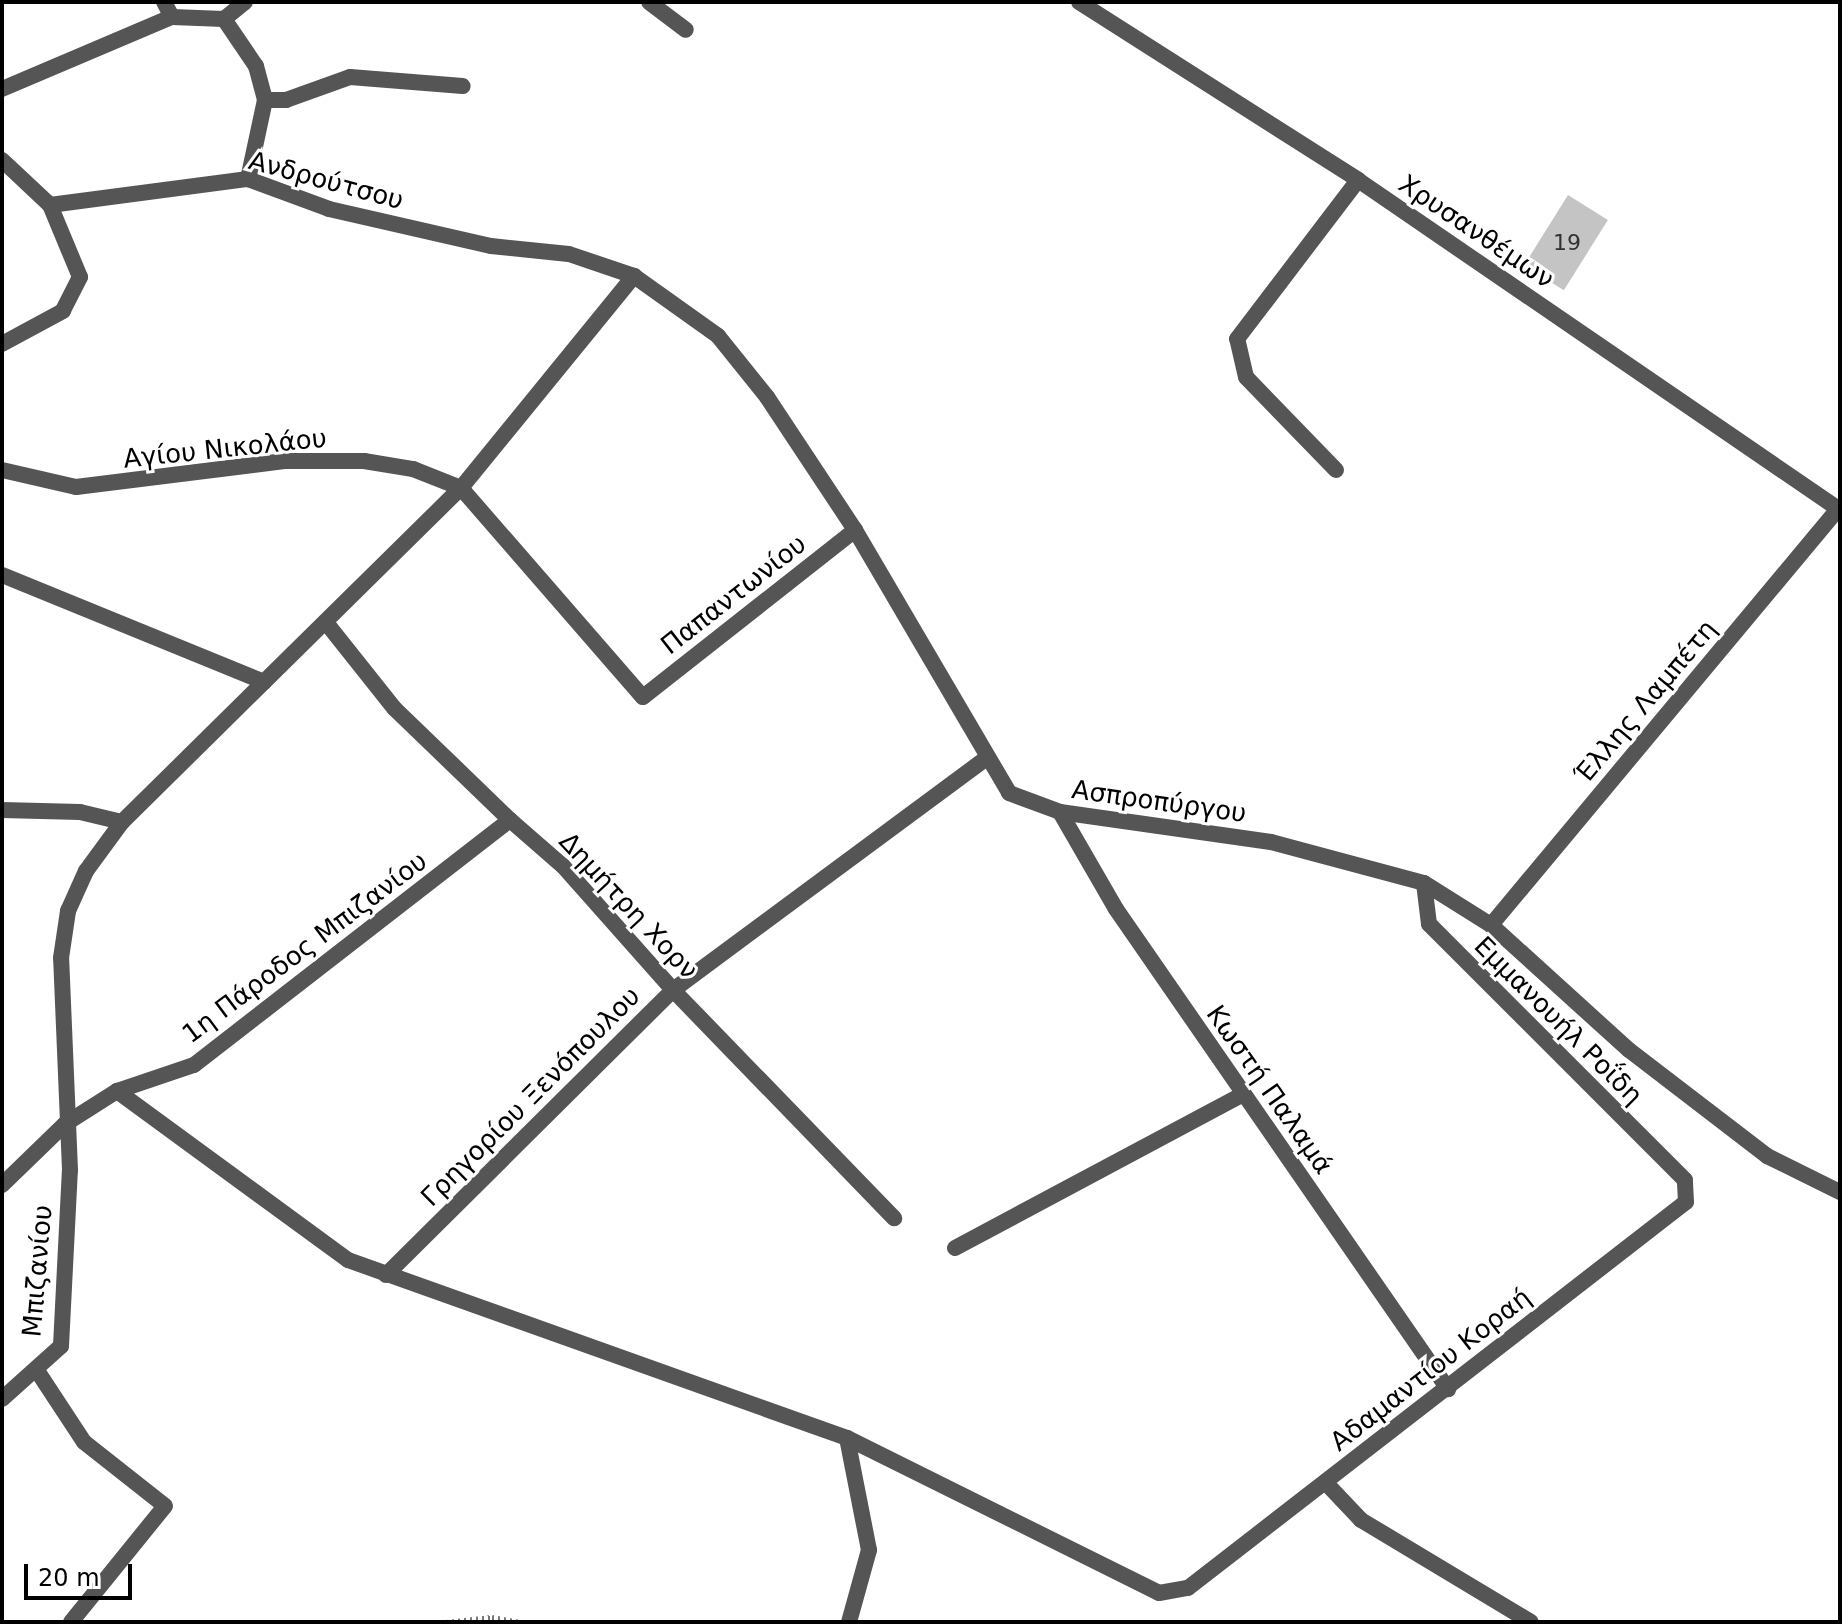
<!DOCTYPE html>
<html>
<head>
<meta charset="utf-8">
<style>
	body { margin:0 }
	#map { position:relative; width:1842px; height:1624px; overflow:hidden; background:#fff; font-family:"DejaVu Sans",sans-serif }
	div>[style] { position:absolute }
	.building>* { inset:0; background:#c4c4c4; transform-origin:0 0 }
	.path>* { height:5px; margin-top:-2.5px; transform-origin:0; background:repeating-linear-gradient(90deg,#777 0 2px,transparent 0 6px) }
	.service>* { height:16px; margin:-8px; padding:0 8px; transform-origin:8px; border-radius:8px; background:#555 }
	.minor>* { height:16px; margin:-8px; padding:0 8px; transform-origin:8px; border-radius:8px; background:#555 }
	span { translate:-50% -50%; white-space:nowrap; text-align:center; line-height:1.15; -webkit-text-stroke:6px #fff; paint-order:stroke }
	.number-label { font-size:22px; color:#313131 }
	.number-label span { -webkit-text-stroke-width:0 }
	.street-label { font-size:26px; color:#000 }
	.frame { position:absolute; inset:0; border:4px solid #000; pointer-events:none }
	.scale { position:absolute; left:24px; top:1564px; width:108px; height:36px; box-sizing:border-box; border:4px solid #000; border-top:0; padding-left:10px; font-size:24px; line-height:28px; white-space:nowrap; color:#000; -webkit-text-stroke:6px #fff; paint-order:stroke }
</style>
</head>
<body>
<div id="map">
	<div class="building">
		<div style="left:1568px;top:195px;width:47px;height:83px;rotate:32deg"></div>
	</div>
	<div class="path">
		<div style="left:446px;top:1622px;width:46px;rotate:-6.2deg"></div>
		<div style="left:492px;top:1617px;width:27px;rotate:10deg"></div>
	</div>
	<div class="service">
		<div style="left:510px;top:820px;width:70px;rotate:41deg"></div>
		<div style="left:563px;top:866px;width:166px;rotate:48.4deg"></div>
		<div style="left:36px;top:1369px;width:87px;rotate:56.7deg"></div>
		<div style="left:84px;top:1442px;width:103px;rotate:38.3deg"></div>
	</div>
	<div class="minor">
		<div style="left:164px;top:2px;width:17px;rotate:62deg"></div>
		<div style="left:172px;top:17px;width:52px;rotate:2.2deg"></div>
		<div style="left:224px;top:19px;width:57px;rotate:55.8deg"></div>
		<div style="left:256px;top:66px;width:35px;rotate:75deg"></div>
		<div style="left:265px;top:100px;width:81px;rotate:102.1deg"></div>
		<div style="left:649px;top:2px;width:46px;rotate:37.1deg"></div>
		<div style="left:1079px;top:2px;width:331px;rotate:32.5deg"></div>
		<div style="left:1358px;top:180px;width:584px;rotate:34.4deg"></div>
		<div style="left:224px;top:19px;width:27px;rotate:-39deg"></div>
		<div style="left:2px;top:89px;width:185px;rotate:-23deg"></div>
		<div style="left:265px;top:100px;width:21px"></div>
		<div style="left:286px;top:100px;width:68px;rotate:-19.8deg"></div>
		<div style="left:350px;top:77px;width:113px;rotate:4.6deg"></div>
		<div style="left:2px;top:160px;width:66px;rotate:43.2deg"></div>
		<div style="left:50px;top:205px;width:78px;rotate:67.4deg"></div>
		<div style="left:80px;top:277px;width:38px;rotate:117deg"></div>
		<div style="left:63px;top:311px;width:69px;rotate:151.6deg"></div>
		<div style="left:50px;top:205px;width:200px;rotate:-7.5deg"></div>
		<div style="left:248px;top:179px;width:86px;rotate:20.3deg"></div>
		<div style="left:329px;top:209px;width:166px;rotate:12.9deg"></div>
		<div style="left:491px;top:246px;width:78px;rotate:5.9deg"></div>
		<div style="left:569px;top:254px;width:69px;rotate:18.7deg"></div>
		<div style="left:634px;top:276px;width:103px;rotate:35.5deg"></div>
		<div style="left:718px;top:336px;width:78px;rotate:51.2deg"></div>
		<div style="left:767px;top:397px;width:159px;rotate:56.5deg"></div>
		<div style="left:855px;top:530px;width:305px;rotate:59.6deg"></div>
		<div style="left:1009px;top:793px;width:54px;rotate:20.4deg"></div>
		<div style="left:1060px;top:812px;width:213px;rotate:8.1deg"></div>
		<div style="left:1271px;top:842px;width:158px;rotate:15deg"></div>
		<div style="left:1424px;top:883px;width:79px;rotate:32.1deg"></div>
		<div style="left:1491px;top:925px;width:186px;rotate:42.2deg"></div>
		<div style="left:1629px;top:1050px;width:174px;rotate:37.5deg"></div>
		<div style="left:1767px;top:1156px;width:81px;rotate:26.3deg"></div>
		<div style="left:2px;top:470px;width:76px;rotate:12.9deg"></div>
		<div style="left:76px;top:487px;width:212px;rotate:-7.1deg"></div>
		<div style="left:286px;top:461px;width:78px"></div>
		<div style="left:364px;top:461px;width:50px;rotate:9.3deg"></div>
		<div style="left:413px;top:469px;width:52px;rotate:21.6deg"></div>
		<div style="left:461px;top:488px;width:277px;rotate:49deg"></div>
		<div style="left:643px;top:697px;width:270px;rotate:-38.2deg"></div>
		<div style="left:1336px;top:470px;width:129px;rotate:-134.1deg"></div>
		<div style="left:1246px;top:377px;width:39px;rotate:-103deg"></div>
		<div style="left:1237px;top:339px;width:200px;rotate:-52.7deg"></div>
		<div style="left:2px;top:575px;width:283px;rotate:22.2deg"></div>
		<div style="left:2px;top:810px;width:78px;rotate:1.5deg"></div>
		<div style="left:80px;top:812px;width:43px;rotate:13.4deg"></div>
		<div style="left:1060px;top:812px;width:112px;rotate:60deg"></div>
		<div style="left:1116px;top:909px;width:584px;rotate:55.33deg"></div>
		<div style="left:1491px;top:925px;width:542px;rotate:-50.17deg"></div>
		<div style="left:673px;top:990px;width:318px;rotate:45.9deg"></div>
		<div style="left:117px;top:1091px;width:286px;rotate:36.2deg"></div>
		<div style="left:348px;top:1260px;width:530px;rotate:19.63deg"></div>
		<div style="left:847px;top:1438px;width:348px;rotate:26.4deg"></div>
		<div style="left:1159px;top:1593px;width:29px;rotate:-10deg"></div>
		<div style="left:1188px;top:1588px;width:630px;rotate:-37.78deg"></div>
		<div style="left:1686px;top:1202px;width:22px;rotate:-93deg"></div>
		<div style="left:1685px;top:1180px;width:362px;rotate:-135deg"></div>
		<div style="left:1429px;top:924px;width:41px;rotate:-97deg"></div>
		<div style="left:2px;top:1185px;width:88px;rotate:-44.1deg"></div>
		<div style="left:65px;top:1124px;width:62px;rotate:-32.4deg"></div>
		<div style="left:117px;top:1091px;width:81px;rotate:-18.7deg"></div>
		<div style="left:194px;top:1065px;width:400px;rotate:-37.8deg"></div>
		<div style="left:510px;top:820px;width:161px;rotate:-136deg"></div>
		<div style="left:394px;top:708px;width:106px;rotate:-128.5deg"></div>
		<div style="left:955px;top:1248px;width:327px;rotate:-28.1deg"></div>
		<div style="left:386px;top:1275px;width:404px;rotate:-44.8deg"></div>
		<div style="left:673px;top:990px;width:388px;rotate:-36.5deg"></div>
		<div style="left:2px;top:1399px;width:79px;rotate:-41.9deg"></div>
		<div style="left:61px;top:1346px;width:176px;rotate:-87.1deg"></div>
		<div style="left:70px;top:1170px;width:212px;rotate:-92.4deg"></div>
		<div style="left:61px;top:958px;width:48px;rotate:-81.5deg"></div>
		<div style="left:68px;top:911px;width:44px;rotate:-65.8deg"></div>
		<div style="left:86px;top:871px;width:61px;rotate:-53.7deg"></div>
		<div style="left:122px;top:822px;width:476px;rotate:-44.6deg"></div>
		<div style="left:461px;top:488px;width:274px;rotate:-50.8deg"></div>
		<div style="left:847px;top:1438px;width:114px;rotate:78.9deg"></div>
		<div style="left:869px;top:1550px;width:75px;rotate:105.5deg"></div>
		<div style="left:1326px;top:1483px;width:51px;rotate:46.6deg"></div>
		<div style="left:1361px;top:1520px;width:198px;rotate:31deg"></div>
		<div style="left:71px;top:1622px;width:149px;rotate:-51deg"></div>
	</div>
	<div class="number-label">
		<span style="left:1567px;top:243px">19</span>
	</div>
	<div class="street-label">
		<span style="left:326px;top:181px;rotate:15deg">Ανδρούτσου</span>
		<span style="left:1476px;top:232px;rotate:34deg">Χρυσανθέμων</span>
		<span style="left:225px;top:449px;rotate:-6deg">Αγίου Νικολάου</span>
		<span style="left:734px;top:595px;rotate:-38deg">Παπαντωνίου</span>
		<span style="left:1646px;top:702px;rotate:-50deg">Έλλης Λαμπέτη</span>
		<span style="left:1159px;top:802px;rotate:8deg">Ασπροπύργου</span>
		<span style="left:628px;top:906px;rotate:47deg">Δημήτρη Χορν</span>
		<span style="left:305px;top:948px;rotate:-37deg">1η Πάροδος Μπιζανίου</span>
		<span style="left:1558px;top:1021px;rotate:45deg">Εμμανουήλ Ροΐδη</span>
		<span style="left:1269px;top:1090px;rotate:55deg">Κωστή Παλαμά</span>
		<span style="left:531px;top:1097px;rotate:-45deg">Γρηγορίου Ξενόπουλου</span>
		<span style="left:38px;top:1271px;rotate:-85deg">Μπιζανίου</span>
		<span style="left:1431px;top:1370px;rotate:-38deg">Αδαμαντίου Κοραή</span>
	</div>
	<div class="frame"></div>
	<div class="scale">20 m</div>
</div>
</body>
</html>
